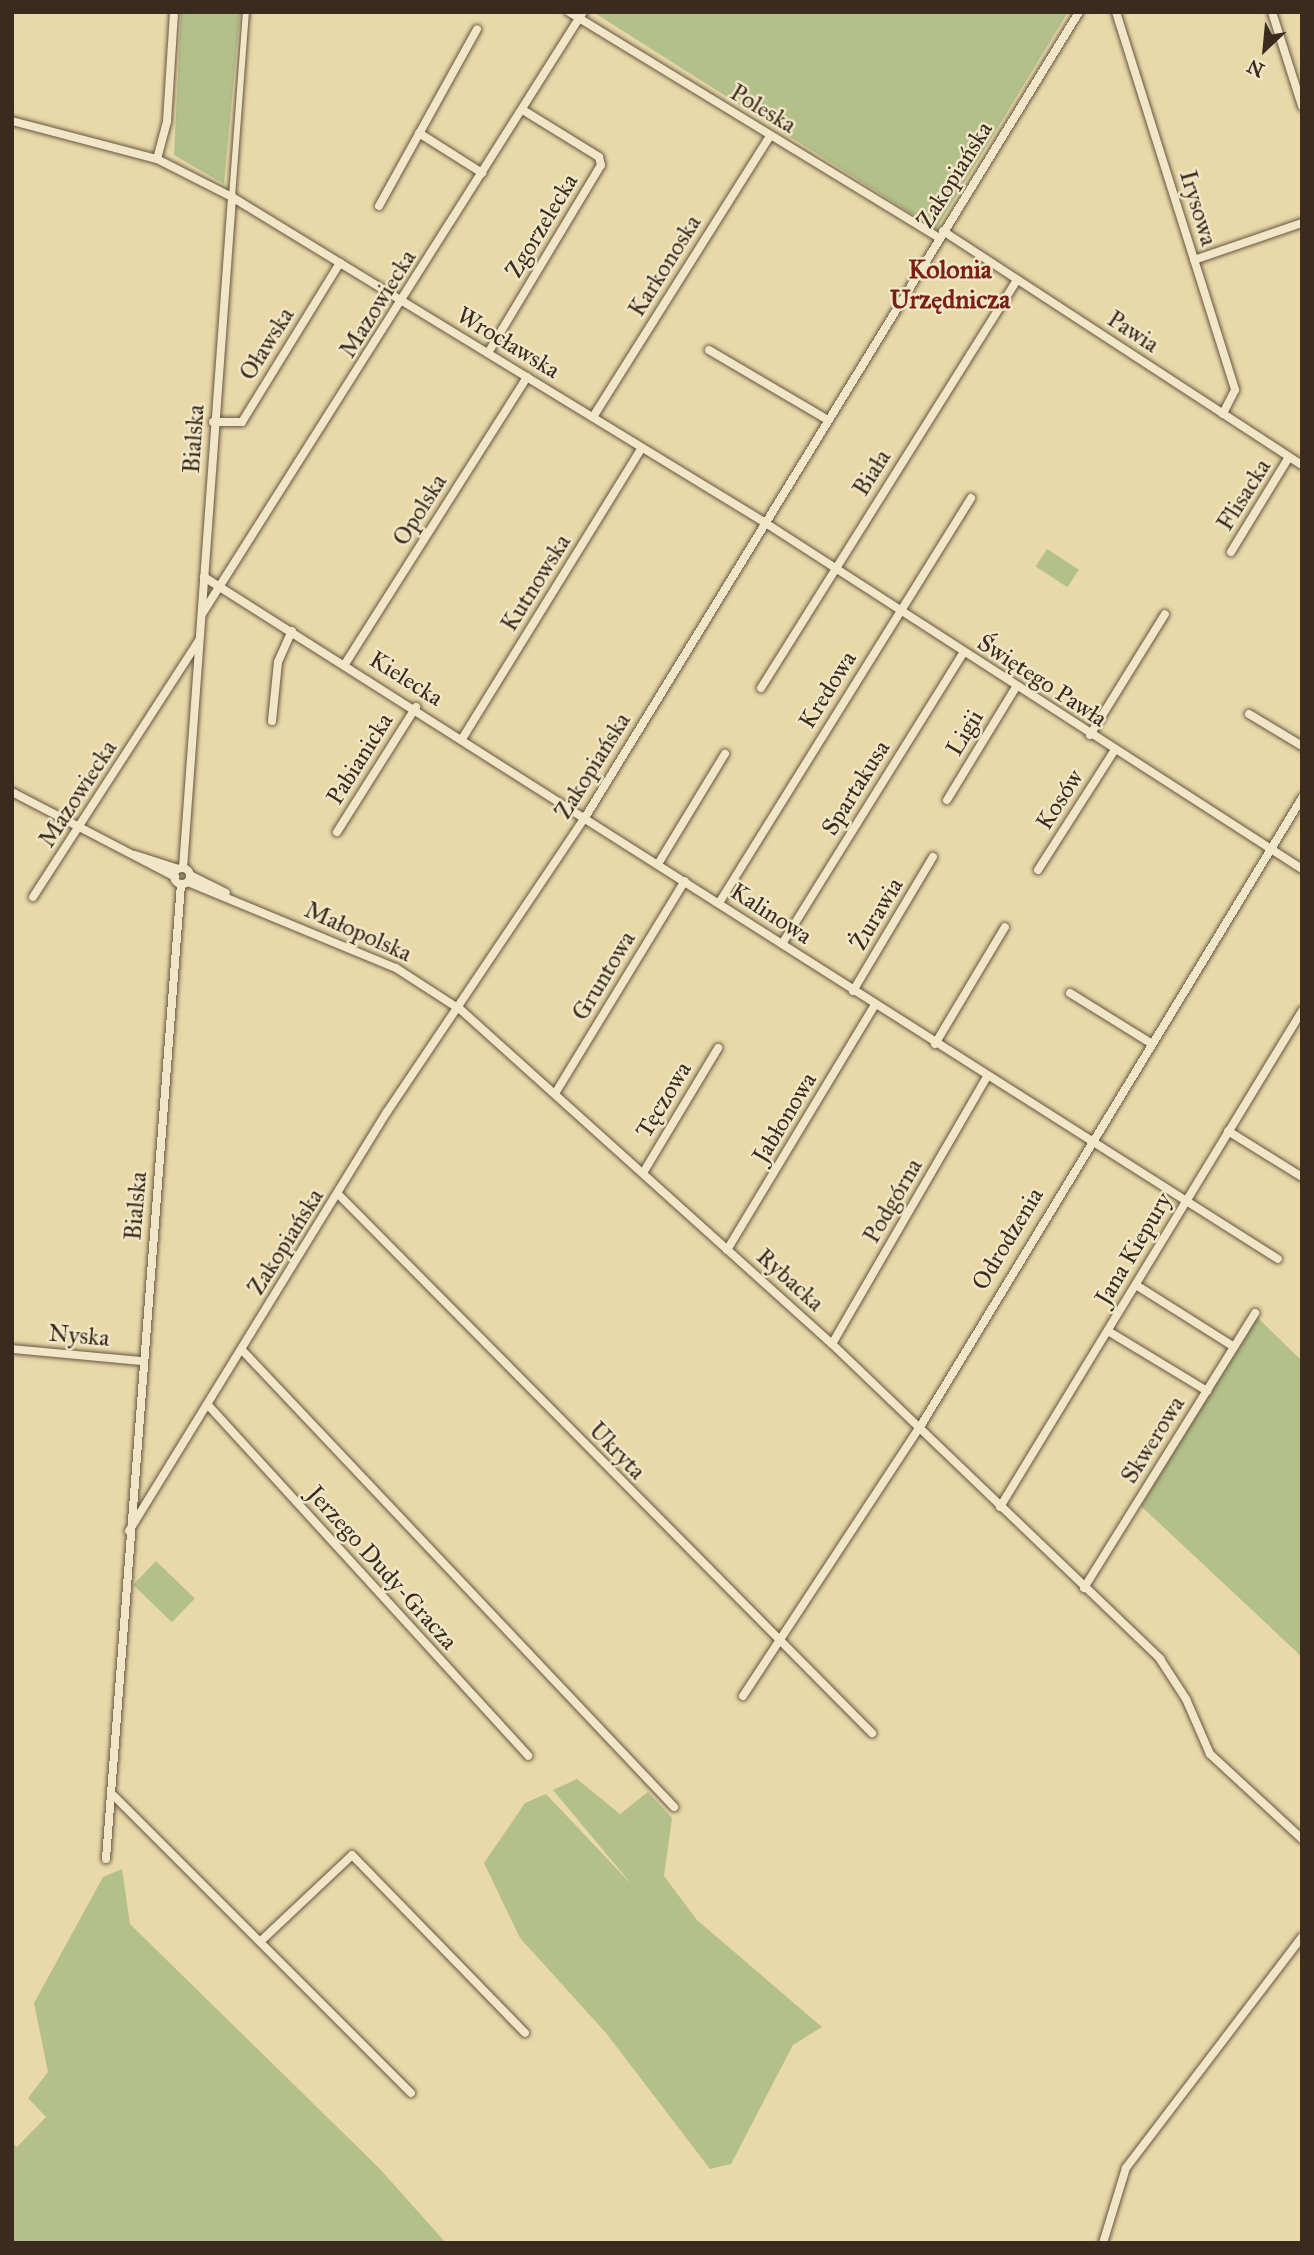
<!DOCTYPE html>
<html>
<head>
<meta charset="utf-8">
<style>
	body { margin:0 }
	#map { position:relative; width:1314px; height:2255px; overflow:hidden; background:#e9d9a9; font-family:"IM FELL Great Primer",serif }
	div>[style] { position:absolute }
	.green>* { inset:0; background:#b3c08a; transform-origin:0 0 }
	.roads { filter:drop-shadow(0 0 2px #665641) drop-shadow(0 0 2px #665641) }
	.pedestrian>* { height:6px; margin:-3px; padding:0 3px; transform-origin:3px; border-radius:3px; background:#f1e6c7 }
	.minor>* { height:8px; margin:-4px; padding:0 4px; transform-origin:4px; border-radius:4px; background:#f1e6c7 }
	.minor>.ring { margin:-4px; padding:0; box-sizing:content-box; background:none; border:8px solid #f1e6c7; border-radius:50% }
	span { translate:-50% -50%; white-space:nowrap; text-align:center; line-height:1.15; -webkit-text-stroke:5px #f1e6c7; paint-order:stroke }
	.street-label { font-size:24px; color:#3a2b1e }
	.neighbourhood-label { font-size:26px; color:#7a1f14; font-weight:700 }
	.frame { position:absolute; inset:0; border:14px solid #3a2b1e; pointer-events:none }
	.north { position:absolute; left:1230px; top:14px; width:70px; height:70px; -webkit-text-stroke:5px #f1e6c7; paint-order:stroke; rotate:206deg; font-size:19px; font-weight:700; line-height:28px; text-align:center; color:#3a2b1e }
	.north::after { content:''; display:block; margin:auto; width:24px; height:32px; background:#3a2b1e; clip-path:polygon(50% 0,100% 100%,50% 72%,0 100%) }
</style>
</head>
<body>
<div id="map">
	<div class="green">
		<div style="clip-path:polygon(181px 12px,240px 12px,224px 184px,174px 155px)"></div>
		<div style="clip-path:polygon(593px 12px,1068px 12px,936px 229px)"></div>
		<div style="left:1047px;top:549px;width:38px;height:21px;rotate:33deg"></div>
		<div style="clip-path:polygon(1256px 1316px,1302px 1361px,1302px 1657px,1141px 1506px)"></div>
		<div style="left:156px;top:1561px;width:54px;height:33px;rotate:44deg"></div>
		<div style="clip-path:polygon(577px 1779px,620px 1814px,648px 1792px,672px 1818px,664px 1876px,697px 1920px,822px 2027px,793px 2045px,731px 2164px,710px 2169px,606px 2033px,520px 1938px,484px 1863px,525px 1803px,546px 1794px,633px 1886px,553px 1790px)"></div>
		<div style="clip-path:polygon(122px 1869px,130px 1924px,380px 2169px,446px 2243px,12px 2243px,12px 2143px,17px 2147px,46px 2117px,28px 2098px,48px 2072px,34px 2003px,103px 1877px)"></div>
	</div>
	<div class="roads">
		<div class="pedestrian">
			<div style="left:232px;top:197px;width:186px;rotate:-85.7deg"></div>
		</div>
		<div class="minor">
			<div style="left:569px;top:12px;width:434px;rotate:31.4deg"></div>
			<div style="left:1116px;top:12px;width:396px;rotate:72.5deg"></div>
			<div style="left:1235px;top:390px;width:27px;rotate:117deg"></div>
			<div style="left:1272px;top:12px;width:99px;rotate:72.3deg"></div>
			<div style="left:12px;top:121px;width:150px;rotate:14.7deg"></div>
			<div style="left:157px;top:159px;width:84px;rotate:26.9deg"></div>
			<div style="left:232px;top:197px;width:623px;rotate:31.42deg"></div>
			<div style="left:764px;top:522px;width:640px;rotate:32.82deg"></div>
			<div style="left:419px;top:133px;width:75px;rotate:32.4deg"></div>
			<div style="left:157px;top:159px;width:39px;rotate:-75deg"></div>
			<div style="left:167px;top:121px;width:109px;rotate:-86.3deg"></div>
			<div style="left:379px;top:206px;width:202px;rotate:-61deg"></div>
			<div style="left:943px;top:231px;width:429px;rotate:33.1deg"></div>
			<div style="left:1194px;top:260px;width:114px;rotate:-18.9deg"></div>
			<div style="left:709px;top:350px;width:138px;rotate:30.5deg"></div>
			<div style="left:488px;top:353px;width:219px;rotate:-59deg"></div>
			<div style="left:601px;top:165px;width:8px;rotate:-104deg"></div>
			<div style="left:599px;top:157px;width:89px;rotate:-148.3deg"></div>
			<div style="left:593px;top:417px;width:332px;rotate:-57.8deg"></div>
			<div style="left:213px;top:422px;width:29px"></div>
			<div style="left:242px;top:422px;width:187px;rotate:-58.4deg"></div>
			<div style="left:1231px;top:552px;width:111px;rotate:-58.6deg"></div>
			<div style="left:204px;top:577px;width:1272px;rotate:32.42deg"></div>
			<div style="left:202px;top:614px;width:712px;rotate:-57.67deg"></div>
			<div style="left:345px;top:664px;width:340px;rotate:-57.6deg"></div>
			<div style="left:761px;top:688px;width:482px;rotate:-57.9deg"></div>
			<div style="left:1249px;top:714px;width:62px;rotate:31.1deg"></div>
			<div style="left:272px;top:721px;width:59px;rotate:-84.2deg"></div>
			<div style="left:278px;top:662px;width:34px;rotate:-66deg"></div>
			<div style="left:1090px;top:735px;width:142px;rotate:-58.2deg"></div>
			<div style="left:462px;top:739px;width:342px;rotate:-58.3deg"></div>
			<div style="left:12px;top:792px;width:184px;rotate:27.5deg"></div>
			<div style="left:947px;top:800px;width:132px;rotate:-58.6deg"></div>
			<div style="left:337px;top:832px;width:148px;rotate:-57.7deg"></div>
			<div style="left:135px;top:855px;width:45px;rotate:18deg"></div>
			<div style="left:658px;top:864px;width:129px;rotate:-58.7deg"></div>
			<div class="ring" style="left:174px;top:868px;width:8px;height:8px"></div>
			<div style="left:183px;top:868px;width:673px;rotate:-85.82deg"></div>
			<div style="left:1038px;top:870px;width:141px;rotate:-57.4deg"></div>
			<div style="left:190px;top:875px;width:40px;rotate:26.6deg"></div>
			<div style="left:188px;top:882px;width:225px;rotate:22.5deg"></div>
			<div style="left:396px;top:968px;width:77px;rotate:32.9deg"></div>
			<div style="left:461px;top:1010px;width:499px;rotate:42deg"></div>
			<div style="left:832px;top:1344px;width:455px;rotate:43.8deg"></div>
			<div style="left:1160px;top:1659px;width:48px;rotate:57deg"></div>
			<div style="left:1186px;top:1699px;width:60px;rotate:66.4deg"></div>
			<div style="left:1210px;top:1754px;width:125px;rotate:42.7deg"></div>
			<div style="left:33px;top:897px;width:304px;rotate:-57.1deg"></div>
			<div style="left:719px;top:903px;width:477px;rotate:-58.1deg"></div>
			<div style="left:782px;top:944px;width:343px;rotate:-58.1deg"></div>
			<div style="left:853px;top:991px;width:156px;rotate:-59.2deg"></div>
			<div style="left:1070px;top:993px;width:93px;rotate:31.8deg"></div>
			<div style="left:935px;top:1044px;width:136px;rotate:-59.1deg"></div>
			<div style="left:556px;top:1092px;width:247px;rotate:-58.6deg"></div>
			<div style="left:1228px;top:1131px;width:87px;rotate:31.9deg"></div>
			<div style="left:643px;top:1173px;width:146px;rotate:-59deg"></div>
			<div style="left:338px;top:1194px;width:759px;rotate:45.27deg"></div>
			<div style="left:727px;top:1250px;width:286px;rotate:-58.9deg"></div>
			<div style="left:1136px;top:1285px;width:116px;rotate:32.3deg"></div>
			<div style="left:1108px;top:1331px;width:116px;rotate:31.2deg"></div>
			<div style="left:832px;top:1344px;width:307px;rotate:-59.9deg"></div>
			<div style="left:12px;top:1349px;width:131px;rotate:5.3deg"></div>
			<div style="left:242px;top:1350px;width:629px;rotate:46.61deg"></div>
			<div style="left:208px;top:1405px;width:475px;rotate:47.6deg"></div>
			<div style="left:1000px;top:1507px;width:581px;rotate:-58.66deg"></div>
			<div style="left:129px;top:1531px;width:492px;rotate:-58.4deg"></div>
			<div style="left:387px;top:1112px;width:357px;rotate:-56.1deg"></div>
			<div style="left:586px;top:816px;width:943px;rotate:-58.48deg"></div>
			<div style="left:1084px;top:1588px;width:324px;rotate:-58.1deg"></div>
			<div style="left:743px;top:1696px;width:322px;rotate:-56.7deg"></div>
			<div style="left:920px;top:1427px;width:736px;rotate:-58.73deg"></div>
			<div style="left:114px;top:1796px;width:420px;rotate:45deg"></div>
			<div style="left:106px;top:1859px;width:978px;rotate:-85.6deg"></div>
			<div style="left:263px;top:1939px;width:122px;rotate:-43.3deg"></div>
			<div style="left:352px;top:1855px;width:248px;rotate:45.8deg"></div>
			<div style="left:1103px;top:2243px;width:78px;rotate:-73deg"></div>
			<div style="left:1126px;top:2168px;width:290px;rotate:-52.7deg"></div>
		</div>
	</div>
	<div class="street-label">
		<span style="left:763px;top:109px;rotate:31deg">Poleska</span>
		<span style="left:955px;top:175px;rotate:-58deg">Zakopiańska</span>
		<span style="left:1198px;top:208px;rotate:73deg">Irysowa</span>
		<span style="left:542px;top:226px;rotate:-59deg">Zgorzelecka</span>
		<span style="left:665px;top:266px;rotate:-58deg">Karkonoska</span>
		<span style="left:378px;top:304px;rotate:-58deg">Mazowiecka</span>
		<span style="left:1133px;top:332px;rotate:33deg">Pawia</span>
		<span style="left:508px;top:343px;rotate:31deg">Wrocławska</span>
		<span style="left:267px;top:344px;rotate:-58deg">Oławska</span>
		<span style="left:194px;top:439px;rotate:-86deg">Bialska</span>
		<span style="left:872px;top:473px;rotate:-58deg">Biała</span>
		<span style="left:1244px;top:495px;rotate:-58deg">Flisacka</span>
		<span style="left:420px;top:510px;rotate:-58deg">Opolska</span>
		<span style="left:536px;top:583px;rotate:-58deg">Kutnowska</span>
		<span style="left:406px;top:679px;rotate:32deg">Kielecka</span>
		<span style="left:1042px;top:681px;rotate:33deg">Świętego Pawła</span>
		<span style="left:828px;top:690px;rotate:-58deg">Kredowa</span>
		<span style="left:965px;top:733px;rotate:-59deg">Ligii</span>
		<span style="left:360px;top:759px;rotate:-58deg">Pabianicka</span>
		<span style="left:593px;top:766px;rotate:-58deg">Zakopiańska</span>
		<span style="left:856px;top:788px;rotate:-58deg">Spartakusa</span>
		<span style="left:78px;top:794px;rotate:-57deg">Mazowiecka</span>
		<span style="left:1060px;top:800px;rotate:-57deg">Kosów</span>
		<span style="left:771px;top:914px;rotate:33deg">Kalinowa</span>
		<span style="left:877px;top:914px;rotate:-59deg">Żurawia</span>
		<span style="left:358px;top:932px;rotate:24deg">Małopolska</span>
		<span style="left:604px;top:976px;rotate:-59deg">Gruntowa</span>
		<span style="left:664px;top:1100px;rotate:-59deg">Tęczowa</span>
		<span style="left:785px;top:1118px;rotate:-59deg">Jabłonowa</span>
		<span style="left:893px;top:1201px;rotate:-60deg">Podgórna</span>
		<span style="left:136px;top:1206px;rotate:-85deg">Bialska</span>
		<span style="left:1008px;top:1239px;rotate:-59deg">Odrodzenia</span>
		<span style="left:286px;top:1242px;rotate:-58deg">Zakopiańska</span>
		<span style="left:1134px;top:1249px;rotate:-59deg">Jana Kiepury</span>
		<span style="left:790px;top:1280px;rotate:42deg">Rybacka</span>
		<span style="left:79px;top:1336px;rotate:5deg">Nyska</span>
		<span style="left:1153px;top:1440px;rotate:-58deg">Skwerowa</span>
		<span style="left:617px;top:1451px;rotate:46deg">Ukryta</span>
		<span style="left:382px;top:1568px;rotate:48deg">Jerzego Dudy-Gracza</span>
	</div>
	<div class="neighbourhood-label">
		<span style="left:950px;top:285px">Kolonia<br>Urzędnicza</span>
	</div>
	<div class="frame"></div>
	<div class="north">N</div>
</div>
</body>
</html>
